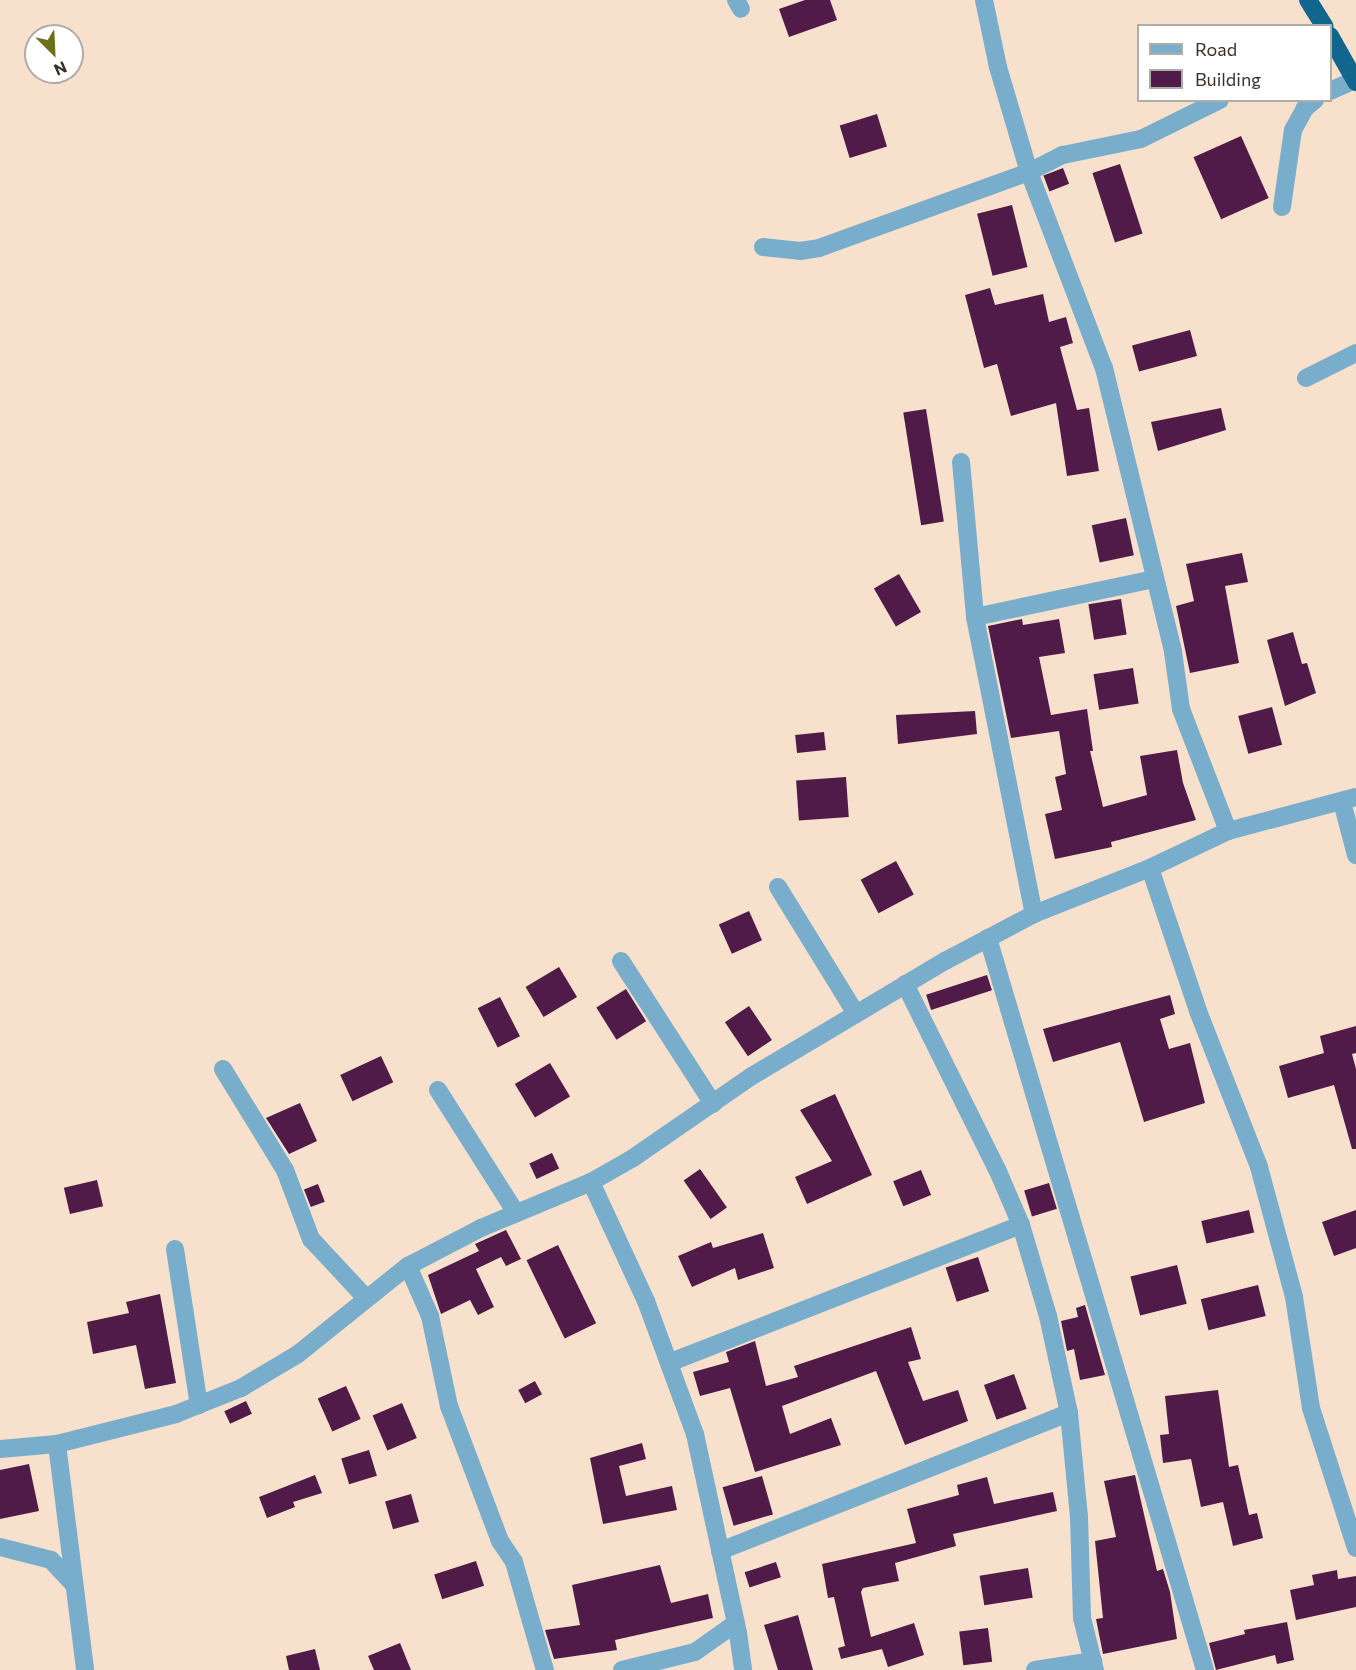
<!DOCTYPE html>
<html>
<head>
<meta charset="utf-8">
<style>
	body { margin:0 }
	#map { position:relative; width:1356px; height:1670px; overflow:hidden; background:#f7e0cc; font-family:Commissioner,sans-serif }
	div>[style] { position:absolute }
	.building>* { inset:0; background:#501b48; transform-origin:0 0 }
	.minor>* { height:18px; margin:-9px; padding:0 9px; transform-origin:9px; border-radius:9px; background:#78adcc }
	.highway>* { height:18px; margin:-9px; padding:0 9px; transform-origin:9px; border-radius:9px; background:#10668c }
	span { translate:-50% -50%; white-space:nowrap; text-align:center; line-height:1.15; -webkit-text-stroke:6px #fff; paint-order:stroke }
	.legend { position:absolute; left:1137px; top:24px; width:195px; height:78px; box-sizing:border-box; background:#fff; border:2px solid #b0aca9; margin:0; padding:8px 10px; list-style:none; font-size:18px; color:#393029 }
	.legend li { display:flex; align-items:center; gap:12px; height:30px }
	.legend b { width:30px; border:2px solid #b0aca9 }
	.north { position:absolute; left:24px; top:24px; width:60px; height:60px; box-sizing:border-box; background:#fff; border:2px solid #b0aca9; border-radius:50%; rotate:156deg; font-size:16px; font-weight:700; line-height:24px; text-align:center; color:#393029 }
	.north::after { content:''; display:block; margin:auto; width:21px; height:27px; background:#6c7118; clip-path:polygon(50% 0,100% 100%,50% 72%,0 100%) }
</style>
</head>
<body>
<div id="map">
	<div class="building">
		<div style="clip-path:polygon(805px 0,830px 0,837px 20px,789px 37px,779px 9px)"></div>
		<div style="left:877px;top:114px;width:34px;height:39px;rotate:73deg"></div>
		<div style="left:1241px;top:136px;width:68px;height:52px;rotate:66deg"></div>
		<div style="left:1120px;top:164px;width:73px;height:29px;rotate:72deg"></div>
		<div style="left:1063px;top:168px;width:17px;height:21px;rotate:69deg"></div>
		<div style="left:1012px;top:205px;width:64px;height:36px;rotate:76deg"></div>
		<div style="clip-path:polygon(990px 288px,995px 305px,1043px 294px,1049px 322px,1066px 317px,1073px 343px,1060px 347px,1077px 410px,1089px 408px,1099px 471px,1067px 476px,1056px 403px,1011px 416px,997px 364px,984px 368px,965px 295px)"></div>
		<div style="left:1190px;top:330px;width:27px;height:60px;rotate:75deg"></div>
		<div style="clip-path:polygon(1221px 408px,1226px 430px,1158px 451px,1151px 422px)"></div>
		<div style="left:926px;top:409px;width:114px;height:23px;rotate:81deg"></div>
		<div style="left:1126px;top:518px;width:38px;height:35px;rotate:78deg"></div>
		<div style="clip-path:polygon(1242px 553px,1248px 582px,1225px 586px,1239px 663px,1190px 673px,1176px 606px,1194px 601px,1186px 564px)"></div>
		<div style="left:899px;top:574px;width:44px;height:29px;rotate:60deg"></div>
		<div style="left:1121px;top:599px;width:36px;height:33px;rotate:81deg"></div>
		<div style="clip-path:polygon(1022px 619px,1023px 625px,1059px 619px,1065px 653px,1039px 657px,1051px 715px,1087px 709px,1093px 751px,1090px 751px,1103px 807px,1147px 795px,1140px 756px,1177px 750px,1183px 783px,1196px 820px,1111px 842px,1112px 847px,1055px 859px,1045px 814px,1062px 810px,1055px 777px,1066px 774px,1059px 731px,1011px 738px,988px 626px)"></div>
		<div style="clip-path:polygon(1293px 632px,1302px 664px,1307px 663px,1316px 693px,1285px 706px,1267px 640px)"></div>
		<div style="left:1133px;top:668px;width:36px;height:40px;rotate:81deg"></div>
		<div style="left:1272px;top:707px;width:39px;height:35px;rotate:75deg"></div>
		<div style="clip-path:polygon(975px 711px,977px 734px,898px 744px,896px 715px)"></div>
		<div style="left:824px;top:732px;width:18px;height:29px;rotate:84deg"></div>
		<div style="left:846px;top:777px;width:40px;height:50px;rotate:86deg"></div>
		<div style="left:896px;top:861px;width:38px;height:40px;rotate:62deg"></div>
		<div style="left:749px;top:911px;width:32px;height:33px;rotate:66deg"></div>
		<div style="left:559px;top:967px;width:35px;height:39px;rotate:59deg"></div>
		<div style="left:987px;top:975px;width:16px;height:64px;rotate:72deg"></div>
		<div style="left:626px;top:989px;width:38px;height:35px;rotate:58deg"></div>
		<div style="clip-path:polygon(1170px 995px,1175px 1014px,1160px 1019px,1169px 1049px,1190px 1043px,1205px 1103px,1144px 1122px,1120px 1042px,1053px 1062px,1043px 1029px)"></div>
		<div style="left:500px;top:997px;width:44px;height:25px;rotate:63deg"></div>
		<div style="left:749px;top:1006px;width:41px;height:29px;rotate:56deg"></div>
		<div style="clip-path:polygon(1356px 1026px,1356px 1053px,1352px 1054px,1356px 1069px,1356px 1149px,1352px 1149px,1334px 1085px,1288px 1098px,1279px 1066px,1324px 1053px,1320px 1036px)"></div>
		<div style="left:381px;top:1056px;width:29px;height:45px;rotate:65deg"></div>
		<div style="left:550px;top:1063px;width:39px;height:41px;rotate:59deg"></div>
		<div style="clip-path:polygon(835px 1094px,872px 1175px,807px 1204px,795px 1177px,832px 1161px,800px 1110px)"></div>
		<div style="clip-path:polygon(300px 1103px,317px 1141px,289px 1154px,266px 1118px)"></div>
		<div style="left:552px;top:1153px;width:17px;height:25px;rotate:65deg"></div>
		<div style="left:700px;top:1169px;width:47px;height:20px;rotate:55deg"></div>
		<div style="left:921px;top:1170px;width:27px;height:30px;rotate:68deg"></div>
		<div style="left:97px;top:1180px;width:27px;height:34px;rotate:77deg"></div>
		<div style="left:1049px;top:1183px;width:27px;height:26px;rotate:73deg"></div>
		<div style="left:318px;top:1184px;width:19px;height:15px;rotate:69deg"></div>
		<div style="left:1249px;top:1210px;width:23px;height:49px;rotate:77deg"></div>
		<div style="clip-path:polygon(1356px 1210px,1356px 1248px,1334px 1256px,1322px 1222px)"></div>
		<div style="clip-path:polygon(506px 1230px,521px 1259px,506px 1266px,501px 1257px,476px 1269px,494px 1307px,478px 1315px,470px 1300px,441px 1314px,428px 1275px,479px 1251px,475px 1244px)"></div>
		<div style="clip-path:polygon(763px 1233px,774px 1268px,738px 1280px,735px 1268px,692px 1287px,678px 1256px,711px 1242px,713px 1248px)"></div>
		<div style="left:558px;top:1245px;width:87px;height:35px;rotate:64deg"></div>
		<div style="left:978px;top:1257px;width:36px;height:34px;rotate:72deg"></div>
		<div style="left:1177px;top:1265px;width:40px;height:48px;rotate:76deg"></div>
		<div style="left:1258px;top:1285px;width:32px;height:59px;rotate:76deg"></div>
		<div style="clip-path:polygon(160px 1294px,176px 1383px,145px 1389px,136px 1345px,93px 1354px,87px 1322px,129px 1313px,126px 1302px)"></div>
		<div style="clip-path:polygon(1085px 1305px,1105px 1375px,1080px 1380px,1074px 1349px,1067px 1351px,1061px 1321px,1078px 1317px,1076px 1308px)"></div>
		<div style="clip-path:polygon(911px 1327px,921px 1359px,908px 1362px,923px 1401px,958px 1390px,968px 1421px,905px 1445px,876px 1371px,782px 1406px,790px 1434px,831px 1418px,841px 1445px,755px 1472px,730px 1388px,700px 1396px,693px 1372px,729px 1362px,726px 1352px,755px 1341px,766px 1386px,798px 1377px,794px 1366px)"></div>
		<div style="left:1014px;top:1374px;width:37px;height:32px;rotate:70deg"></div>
		<div style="left:535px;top:1381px;width:15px;height:19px;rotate:62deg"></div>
		<div style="left:346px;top:1386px;width:36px;height:31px;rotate:66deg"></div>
		<div style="clip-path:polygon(1218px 1390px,1229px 1467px,1238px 1465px,1249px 1515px,1257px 1513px,1263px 1538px,1233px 1546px,1223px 1502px,1201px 1507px,1191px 1459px,1163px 1463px,1160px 1435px,1169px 1434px,1165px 1396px)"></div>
		<div style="left:246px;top:1401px;width:14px;height:24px;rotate:65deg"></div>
		<div style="left:402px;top:1403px;width:38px;height:32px;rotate:67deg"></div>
		<div style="clip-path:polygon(642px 1443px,646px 1459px,619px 1466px,626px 1496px,672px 1486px,677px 1510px,603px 1524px,590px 1458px)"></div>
		<div style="left:369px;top:1450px;width:27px;height:29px;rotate:73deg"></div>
		<div style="clip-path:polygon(29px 1464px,39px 1511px,0 1519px,0 1470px)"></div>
		<div style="clip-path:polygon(315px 1475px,322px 1493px,293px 1502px,295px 1507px,267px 1518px,259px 1497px)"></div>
		<div style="clip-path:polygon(1135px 1475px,1157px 1571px,1163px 1569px,1170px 1592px,1177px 1639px,1103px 1654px,1096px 1619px,1103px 1618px,1095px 1541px,1116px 1537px,1104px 1481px)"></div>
		<div style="left:762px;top:1476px;width:40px;height:41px;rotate:74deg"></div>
		<div style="clip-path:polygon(987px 1477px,994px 1504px,1053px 1492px,1057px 1511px,953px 1534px,956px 1546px,895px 1563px,899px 1581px,863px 1588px,861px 1592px,871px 1637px,914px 1623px,924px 1655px,888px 1667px,882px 1649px,841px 1659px,838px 1648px,845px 1646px,834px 1597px,828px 1598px,822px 1564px,916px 1543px,907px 1509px,959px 1495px,957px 1485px)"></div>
		<div style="left:411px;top:1494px;width:29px;height:27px;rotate:74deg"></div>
		<div style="left:476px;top:1561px;width:26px;height:44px;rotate:72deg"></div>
		<div style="left:776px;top:1562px;width:16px;height:33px;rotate:72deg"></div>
		<div style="clip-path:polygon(660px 1565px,671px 1603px,708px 1594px,713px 1618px,615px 1640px,617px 1650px,554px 1659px,545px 1630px,580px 1625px,572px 1585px)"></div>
		<div style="left:1028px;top:1568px;width:30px;height:49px;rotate:81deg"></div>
		<div style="clip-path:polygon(1337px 1570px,1338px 1579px,1356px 1576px,1356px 1607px,1296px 1620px,1290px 1590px,1314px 1585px,1312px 1575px)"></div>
		<div style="clip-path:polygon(798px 1615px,813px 1670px,778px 1670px,764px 1625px)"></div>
		<div style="clip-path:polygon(1287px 1622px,1294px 1660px,1277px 1664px,1275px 1655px,1216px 1670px,1209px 1643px,1245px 1634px,1244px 1630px)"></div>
		<div style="left:988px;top:1628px;width:34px;height:29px;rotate:83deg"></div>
		<div style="clip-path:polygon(400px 1643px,411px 1670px,374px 1670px,368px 1656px)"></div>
		<div style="clip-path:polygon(315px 1649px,320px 1670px,289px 1670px,286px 1656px)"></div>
	</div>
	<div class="minor">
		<div style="left:736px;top:0;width:10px;rotate:61deg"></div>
		<div style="left:984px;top:0;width:68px;rotate:78.2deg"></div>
		<div style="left:998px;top:67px;width:109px;rotate:73.6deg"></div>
		<div style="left:1029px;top:172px;width:210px;rotate:69.1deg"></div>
		<div style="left:1104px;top:368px;width:292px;rotate:76.3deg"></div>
		<div style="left:1173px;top:652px;width:58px;rotate:82deg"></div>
		<div style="left:1181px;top:709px;width:131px;rotate:68.9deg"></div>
		<div style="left:1330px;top:91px;width:27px;rotate:-24deg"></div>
		<div style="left:1282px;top:207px;width:78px;rotate:-81.9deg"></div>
		<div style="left:1293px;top:130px;width:25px;rotate:-61deg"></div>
		<div style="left:1305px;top:108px;width:13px;rotate:-39deg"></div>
		<div style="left:763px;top:247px;width:37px;rotate:6deg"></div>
		<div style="left:800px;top:251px;width:19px;rotate:-9deg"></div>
		<div style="left:819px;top:248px;width:223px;rotate:-19.9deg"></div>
		<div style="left:1029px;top:172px;width:38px;rotate:-27deg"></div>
		<div style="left:1063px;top:155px;width:80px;rotate:-11.6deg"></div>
		<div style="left:1141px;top:139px;width:88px;rotate:-26.3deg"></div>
		<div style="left:1306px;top:378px;width:56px;rotate:-26.6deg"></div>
		<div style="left:961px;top:462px;width:156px;rotate:84.8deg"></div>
		<div style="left:975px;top:617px;width:303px;rotate:78.8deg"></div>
		<div style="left:975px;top:617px;width:183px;rotate:-12deg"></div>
		<div style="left:1342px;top:802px;width:55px;rotate:75.2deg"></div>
		<div style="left:1150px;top:868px;width:151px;rotate:71.4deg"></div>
		<div style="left:1198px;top:1011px;width:168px;rotate:68.6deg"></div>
		<div style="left:1259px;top:1167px;width:135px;rotate:74.9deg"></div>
		<div style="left:1294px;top:1297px;width:112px;rotate:81.3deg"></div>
		<div style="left:1311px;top:1408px;width:147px;rotate:72.2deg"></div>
		<div style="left:778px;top:887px;width:149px;rotate:58.4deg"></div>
		<div style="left:988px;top:938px;width:763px;rotate:73.49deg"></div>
		<div style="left:621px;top:961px;width:170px;rotate:57.2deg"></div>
		<div style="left:905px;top:984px;width:207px;rotate:63.6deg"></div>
		<div style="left:997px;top:1169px;width:61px;rotate:66.8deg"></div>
		<div style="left:1021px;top:1225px;width:95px;rotate:73.5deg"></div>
		<div style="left:1048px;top:1316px;width:99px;rotate:77.8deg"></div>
		<div style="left:1069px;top:1413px;width:104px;rotate:84.5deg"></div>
		<div style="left:1079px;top:1517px;width:101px;rotate:88.3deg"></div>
		<div style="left:1082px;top:1618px;width:54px;rotate:76deg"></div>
		<div style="left:223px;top:1069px;width:119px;rotate:58.5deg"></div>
		<div style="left:285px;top:1170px;width:74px;rotate:69.4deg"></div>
		<div style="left:311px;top:1239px;width:81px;rotate:47deg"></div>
		<div style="left:438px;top:1090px;width:146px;rotate:57.6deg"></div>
		<div style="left:591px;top:1182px;width:131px;rotate:65.2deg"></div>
		<div style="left:646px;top:1301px;width:142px;rotate:69.8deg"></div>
		<div style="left:695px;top:1434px;width:204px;rotate:77.8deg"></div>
		<div style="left:738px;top:1633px;width:37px;rotate:82deg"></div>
		<div style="left:175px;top:1249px;width:158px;rotate:81.3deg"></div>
		<div style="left:408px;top:1266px;width:55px;rotate:66.3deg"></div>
		<div style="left:430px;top:1316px;width:92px;rotate:78.1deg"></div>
		<div style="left:449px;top:1406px;width:144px;rotate:69.3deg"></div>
		<div style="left:500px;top:1541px;width:25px;rotate:56deg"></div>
		<div style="left:514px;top:1562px;width:112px;rotate:74deg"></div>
		<div style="left:671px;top:1362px;width:376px;rotate:-21.4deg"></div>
		<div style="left:57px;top:1444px;width:228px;rotate:82.9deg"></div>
		<div style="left:0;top:1449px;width:57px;rotate:-5deg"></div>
		<div style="left:57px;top:1444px;width:123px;rotate:-14.1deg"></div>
		<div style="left:176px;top:1414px;width:70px;rotate:-21.8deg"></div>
		<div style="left:241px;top:1388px;width:66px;rotate:-30.8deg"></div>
		<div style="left:298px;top:1354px;width:141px;rotate:-38.7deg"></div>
		<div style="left:408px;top:1266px;width:82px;rotate:-27.5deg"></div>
		<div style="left:481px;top:1228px;width:119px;rotate:-22.7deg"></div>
		<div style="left:591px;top:1182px;width:48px;rotate:-29.7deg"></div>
		<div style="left:633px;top:1158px;width:145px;rotate:-34.6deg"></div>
		<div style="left:752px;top:1076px;width:225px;rotate:-30.8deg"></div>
		<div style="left:945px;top:961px;width:101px;rotate:-27.8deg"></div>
		<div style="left:1034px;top:914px;width:125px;rotate:-21.6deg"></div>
		<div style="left:1150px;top:868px;width:86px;rotate:-25.4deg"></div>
		<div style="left:1228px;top:831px;width:132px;rotate:-14.9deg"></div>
		<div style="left:0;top:1547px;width:53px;rotate:14.3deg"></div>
		<div style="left:51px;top:1560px;width:33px;rotate:47deg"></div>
		<div style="left:720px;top:1551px;width:375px;rotate:-21.6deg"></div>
		<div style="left:622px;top:1670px;width:75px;rotate:-13.9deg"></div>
		<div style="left:695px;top:1652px;width:50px;rotate:-35.3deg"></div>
		<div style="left:1035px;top:1670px;width:59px;rotate:-8.8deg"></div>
	</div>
	<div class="highway">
		<div style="left:1308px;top:0;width:31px;rotate:58deg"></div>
		<div style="left:1330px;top:36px;width:53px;rotate:60.5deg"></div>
	</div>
	<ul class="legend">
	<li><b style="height:8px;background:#78adcc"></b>Road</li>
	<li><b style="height:16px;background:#501b48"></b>Building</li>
	</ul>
	<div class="north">N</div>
</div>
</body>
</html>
